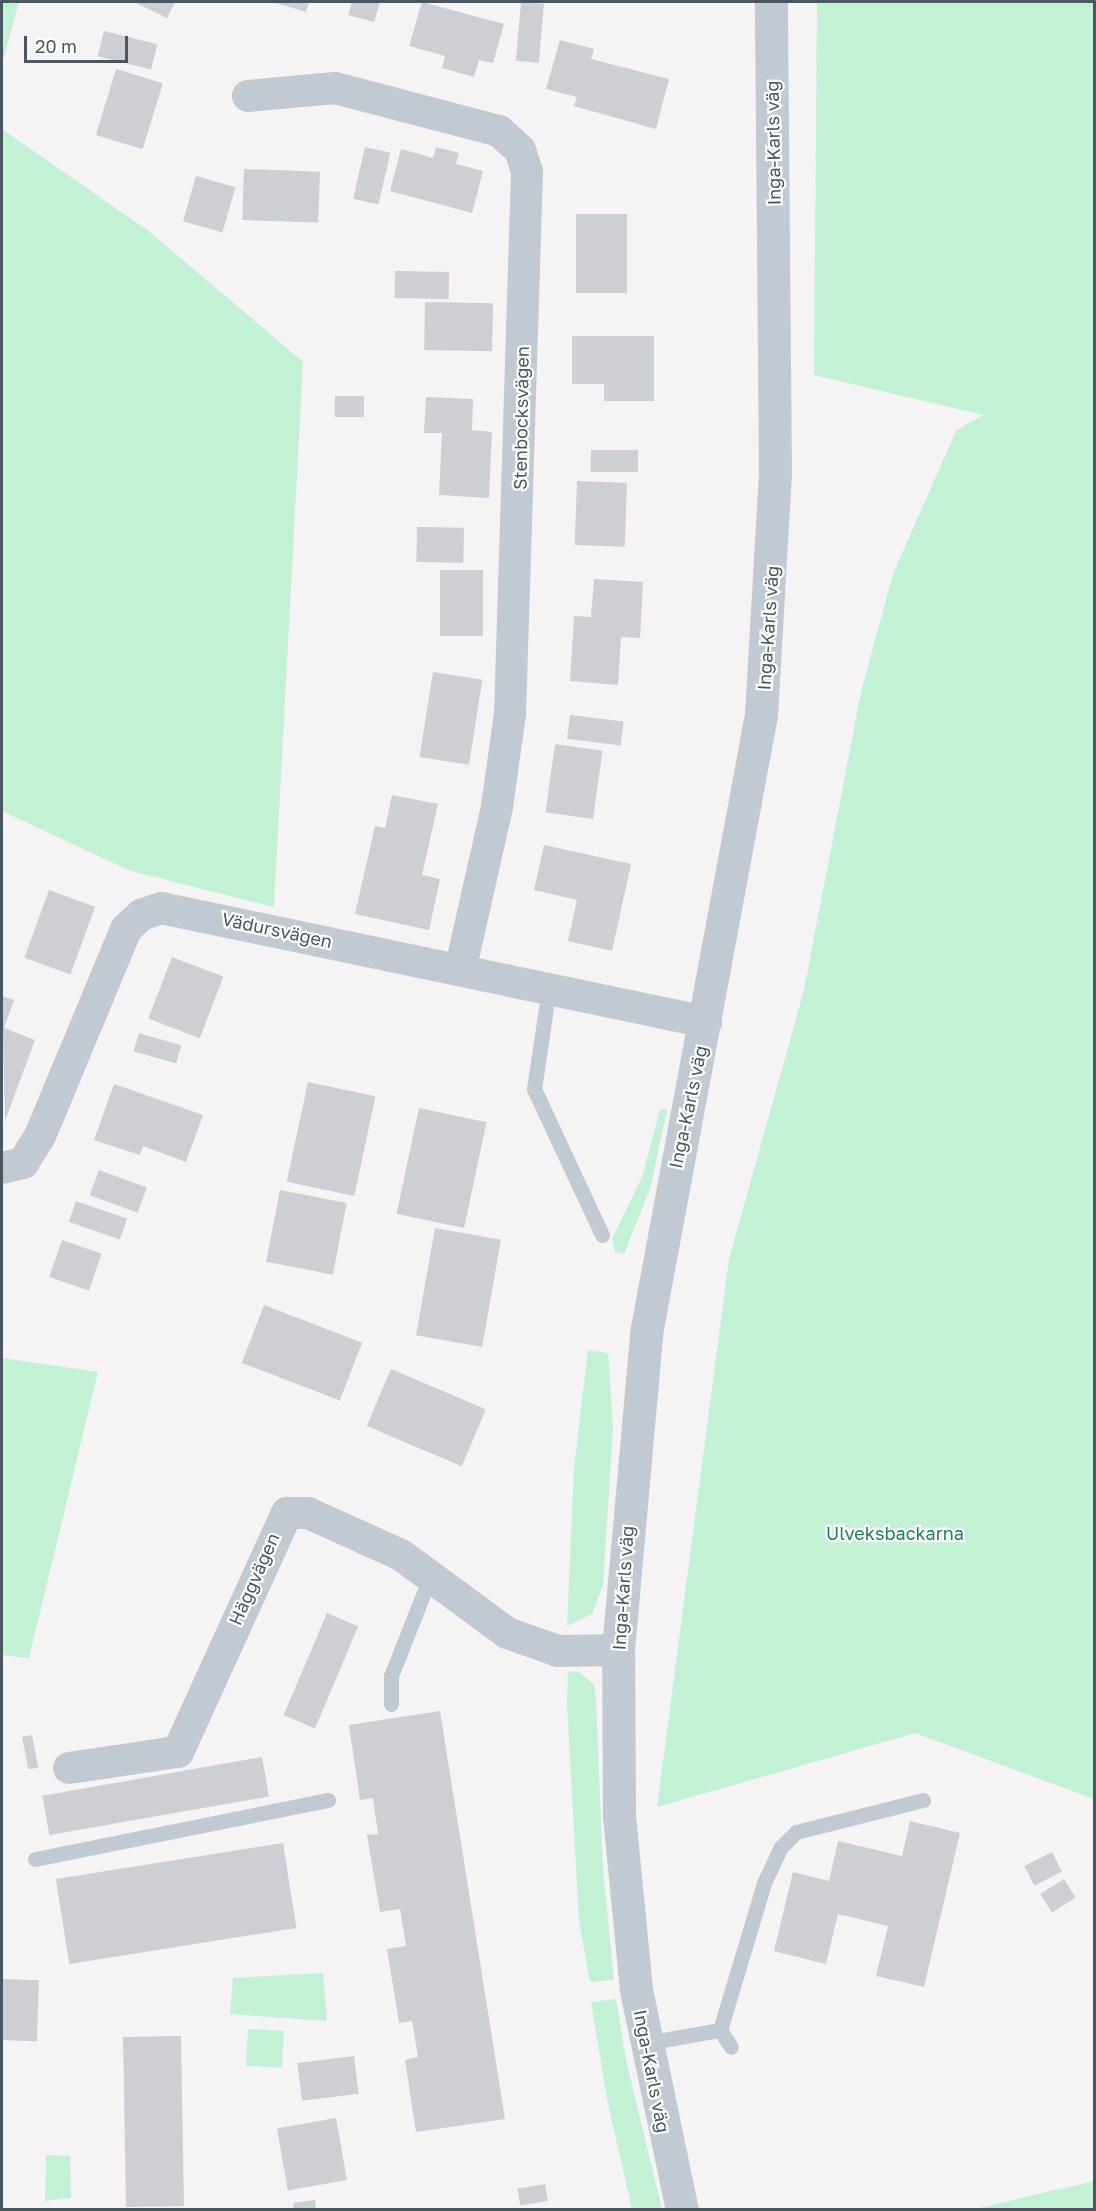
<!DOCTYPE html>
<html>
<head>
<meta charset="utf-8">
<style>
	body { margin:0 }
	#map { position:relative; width:1096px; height:2211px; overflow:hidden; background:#f5f3f3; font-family:"Golos Text",sans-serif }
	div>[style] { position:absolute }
	.green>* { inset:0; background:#c3f1d5; transform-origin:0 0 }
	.building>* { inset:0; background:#cdcfd5; transform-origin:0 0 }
	.service>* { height:15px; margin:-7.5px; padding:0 7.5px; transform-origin:7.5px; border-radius:7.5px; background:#c1cad2 }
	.minor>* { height:32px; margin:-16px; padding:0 16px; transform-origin:16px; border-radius:16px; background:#c1cad2 }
	.tertiary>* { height:33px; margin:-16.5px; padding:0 16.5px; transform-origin:16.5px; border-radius:16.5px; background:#c1cad2 }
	span { translate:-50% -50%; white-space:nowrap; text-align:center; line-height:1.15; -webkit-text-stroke:4.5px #fff; paint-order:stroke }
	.street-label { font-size:18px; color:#4a5661 }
	.park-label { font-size:18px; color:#17864f }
	.frame { position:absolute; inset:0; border:3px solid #4a5661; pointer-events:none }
	.scale { position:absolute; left:24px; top:36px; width:104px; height:27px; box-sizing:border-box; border:3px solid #4a5661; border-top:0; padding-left:8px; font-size:18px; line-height:21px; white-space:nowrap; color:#4a5661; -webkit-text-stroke:4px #fff; paint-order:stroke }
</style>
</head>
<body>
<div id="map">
	<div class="green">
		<div style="clip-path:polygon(2px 2px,19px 2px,2px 65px)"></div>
		<div style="clip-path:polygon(817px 2px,1094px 2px,1094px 1799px,915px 1733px,657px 1807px,729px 1259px,804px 990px,861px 692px,893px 574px,956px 431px,983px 415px,814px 375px)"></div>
		<div style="clip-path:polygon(2px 129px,150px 232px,303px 362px,274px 907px,128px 870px,2px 811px)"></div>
		<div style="clip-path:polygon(667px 1109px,651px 1186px,624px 1254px,615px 1252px,612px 1239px,642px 1177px,660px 1110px)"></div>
		<div style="clip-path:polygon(588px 1350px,608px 1353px,613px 1427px,603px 1585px,592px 1614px,567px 1626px,574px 1468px)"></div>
		<div style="clip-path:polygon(2px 1358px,98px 1372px,29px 1658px,2px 1655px)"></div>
		<div style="clip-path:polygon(578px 1671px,594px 1685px,596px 1699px,603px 1870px,614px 1980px,590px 1982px,579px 1921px,567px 1704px,568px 1672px)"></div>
		<div style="clip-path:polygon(323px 1973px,327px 2021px,230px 2014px,233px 1978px)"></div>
		<div style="clip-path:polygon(616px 1999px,626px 2060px,662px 2209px,632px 2209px,608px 2104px,591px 2002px)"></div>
		<div style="left:248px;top:2029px;width:36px;height:37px;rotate:3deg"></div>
		<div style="clip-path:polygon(46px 2155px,70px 2156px,71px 2198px,45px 2201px)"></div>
		<div style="clip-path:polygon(1094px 2181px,1094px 2209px,975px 2209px)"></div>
	</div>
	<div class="building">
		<div style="clip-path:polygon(134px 2px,175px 2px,167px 18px)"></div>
		<div style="clip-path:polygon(273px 2px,309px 2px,306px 12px)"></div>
		<div style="clip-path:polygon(352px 2px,380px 2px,374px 22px,348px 15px)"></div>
		<div style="clip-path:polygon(422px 2px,504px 24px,493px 63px,479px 60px,474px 77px,442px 68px,445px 56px,409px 46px)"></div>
		<div style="left:521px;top:2px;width:23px;height:59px;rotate:5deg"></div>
		<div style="left:104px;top:31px;width:55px;height:26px;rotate:14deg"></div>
		<div style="clip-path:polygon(560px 40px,594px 49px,591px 59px,669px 79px,656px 129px,574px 106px,577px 97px,546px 89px)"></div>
		<div style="left:116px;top:69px;width:49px;height:69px;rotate:17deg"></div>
		<div style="left:365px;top:147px;width:26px;height:53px;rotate:13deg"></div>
		<div style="clip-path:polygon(436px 147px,459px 153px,456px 164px,483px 171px,472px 213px,390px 191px,401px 149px,433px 158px)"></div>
		<div style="left:244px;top:169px;width:76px;height:51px;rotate:2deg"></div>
		<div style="left:196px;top:176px;width:41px;height:47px;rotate:16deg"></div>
		<div style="left:627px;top:214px;width:79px;height:51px;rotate:90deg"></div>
		<div style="left:395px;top:271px;width:54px;height:27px;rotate:1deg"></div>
		<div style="left:425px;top:302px;width:68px;height:48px;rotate:1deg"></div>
		<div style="clip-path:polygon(572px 336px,654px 336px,654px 401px,604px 401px,604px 384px,572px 384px)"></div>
		<div style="left:335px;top:396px;width:29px;height:21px"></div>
		<div style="clip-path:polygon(426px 397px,473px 399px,472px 430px,492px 432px,489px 498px,439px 495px,442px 433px,424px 433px)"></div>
		<div style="left:591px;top:450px;width:47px;height:22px"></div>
		<div style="left:577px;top:481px;width:50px;height:64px;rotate:2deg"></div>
		<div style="left:417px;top:527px;width:47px;height:35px;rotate:1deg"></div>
		<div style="left:440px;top:570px;width:43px;height:66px"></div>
		<div style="clip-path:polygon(594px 579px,643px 582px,640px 638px,621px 637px,618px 685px,570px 681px,574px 616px,591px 617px)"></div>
		<div style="left:433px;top:672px;width:50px;height:86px;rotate:9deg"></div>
		<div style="left:570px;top:715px;width:54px;height:24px;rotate:7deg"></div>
		<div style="left:555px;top:744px;width:48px;height:69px;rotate:8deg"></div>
		<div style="clip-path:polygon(392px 795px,438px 804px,422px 875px,440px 879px,429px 930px,355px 914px,375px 826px,385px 828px)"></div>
		<div style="clip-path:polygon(544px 845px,631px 864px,612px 951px,568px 941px,577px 900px,534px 890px)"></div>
		<div style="left:49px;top:890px;width:49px;height:72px;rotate:20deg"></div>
		<div style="left:172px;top:957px;width:55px;height:66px;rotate:21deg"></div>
		<div style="clip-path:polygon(2px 996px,14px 1000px,4px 1028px,35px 1040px,5px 1121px)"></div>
		<div style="left:139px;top:1033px;width:44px;height:19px;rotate:16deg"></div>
		<div style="left:308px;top:1082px;width:69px;height:102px;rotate:12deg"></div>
		<div style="clip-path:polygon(114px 1084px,203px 1115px,186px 1162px,143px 1146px,140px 1155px,94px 1140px)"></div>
		<div style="left:419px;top:1108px;width:69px;height:108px;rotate:12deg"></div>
		<div style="left:99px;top:1170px;width:51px;height:27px;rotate:20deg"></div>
		<div style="left:280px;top:1190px;width:68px;height:73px;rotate:11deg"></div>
		<div style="left:76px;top:1201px;width:54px;height:22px;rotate:19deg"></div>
		<div style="left:435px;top:1228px;width:67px;height:109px;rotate:10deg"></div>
		<div style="left:62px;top:1240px;width:42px;height:39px;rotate:19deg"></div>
		<div style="left:264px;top:1305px;width:105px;height:62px;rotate:21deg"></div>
		<div style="left:391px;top:1369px;width:103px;height:62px;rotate:23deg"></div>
		<div style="left:327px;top:1613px;width:34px;height:111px;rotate:23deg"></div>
		<div style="clip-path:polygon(440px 1711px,505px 2119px,416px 2132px,405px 2060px,418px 2057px,412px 2021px,399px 2023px,387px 1949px,406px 1946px,400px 1909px,380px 1912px,367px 1835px,378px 1834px,373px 1798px,360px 1800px,349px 1725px)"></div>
		<div style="left:32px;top:1735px;width:33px;height:10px;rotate:79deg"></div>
		<div style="left:262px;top:1757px;width:40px;height:223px;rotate:80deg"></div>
		<div style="clip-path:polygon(910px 1821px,960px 1833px,924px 1987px,876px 1976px,888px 1926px,838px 1914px,826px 1964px,774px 1951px,793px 1872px,829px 1881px,838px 1841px,902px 1856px)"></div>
		<div style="left:283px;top:1843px;width:86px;height:230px;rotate:81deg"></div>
		<div style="left:1052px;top:1852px;width:22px;height:31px;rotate:63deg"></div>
		<div style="left:1064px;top:1879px;width:22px;height:28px;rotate:58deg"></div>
		<div style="left:2px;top:1979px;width:37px;height:61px;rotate:2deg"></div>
		<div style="left:181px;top:2036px;width:170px;height:58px;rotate:89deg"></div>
		<div style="left:354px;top:2056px;width:38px;height:57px;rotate:83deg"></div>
		<div style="left:336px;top:2118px;width:63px;height:60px;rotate:80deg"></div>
		<div style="left:545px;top:2184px;width:17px;height:28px;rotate:80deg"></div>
		<div style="clip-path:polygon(315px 2200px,316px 2210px,294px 2210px,293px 2203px)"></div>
	</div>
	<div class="service">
		<div style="left:546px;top:1008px;width:82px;rotate:98.4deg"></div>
		<div style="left:534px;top:1089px;width:161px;rotate:65deg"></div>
		<div style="left:391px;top:1704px;width:28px;rotate:-90deg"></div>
		<div style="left:391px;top:1676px;width:106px;rotate:-68.5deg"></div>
		<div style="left:35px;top:1859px;width:299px;rotate:-11.4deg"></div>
		<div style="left:720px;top:2030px;width:20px;rotate:57deg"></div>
		<div style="left:646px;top:2043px;width:75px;rotate:-10deg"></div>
		<div style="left:720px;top:2030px;width:153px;rotate:-73.3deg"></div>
		<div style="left:764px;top:1883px;width:38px;rotate:-65deg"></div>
		<div style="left:780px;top:1848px;width:23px;rotate:-45deg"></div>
		<div style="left:796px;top:1832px;width:131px;rotate:-14.1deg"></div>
	</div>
	<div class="minor">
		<div style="left:248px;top:96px;width:87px;rotate:-5.3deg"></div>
		<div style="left:335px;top:88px;width:170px;rotate:14.7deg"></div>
		<div style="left:499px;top:131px;width:28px;rotate:42deg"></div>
		<div style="left:520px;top:150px;width:22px;rotate:72deg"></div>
		<div style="left:527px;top:171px;width:543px;rotate:91.79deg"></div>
		<div style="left:510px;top:714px;width:94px;rotate:98deg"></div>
		<div style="left:497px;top:807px;width:164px;rotate:102.7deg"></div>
		<div style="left:2px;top:1168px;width:22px;rotate:-13deg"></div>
		<div style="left:23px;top:1163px;width:32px;rotate:-58deg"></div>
		<div style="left:40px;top:1136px;width:224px;rotate:-67.4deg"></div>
		<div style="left:126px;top:929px;width:21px;rotate:-43deg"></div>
		<div style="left:141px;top:915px;width:21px;rotate:-19deg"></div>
		<div style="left:161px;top:908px;width:557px;rotate:11.81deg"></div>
		<div style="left:69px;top:1768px;width:110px;rotate:-8.4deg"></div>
		<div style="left:178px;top:1752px;width:263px;rotate:-65.5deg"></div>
		<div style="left:287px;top:1513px;width:21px"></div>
		<div style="left:308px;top:1513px;width:102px;rotate:24.3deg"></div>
		<div style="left:401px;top:1555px;width:132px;rotate:36.3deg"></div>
		<div style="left:507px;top:1633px;width:54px;rotate:19.4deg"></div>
		<div style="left:558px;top:1651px;width:60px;rotate:-1deg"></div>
	</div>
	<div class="tertiary">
		<div style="left:682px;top:2210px;width:226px;rotate:-101.8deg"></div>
		<div style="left:636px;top:1989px;width:174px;rotate:-95.6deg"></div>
		<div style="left:619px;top:1816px;width:166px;rotate:-90.3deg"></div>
		<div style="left:618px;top:1650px;width:323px;rotate:-84.9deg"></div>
		<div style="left:647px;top:1328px;width:624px;rotate:-79.47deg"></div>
		<div style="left:761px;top:715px;width:240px;rotate:-86.7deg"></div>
		<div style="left:775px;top:475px;width:473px;rotate:-90.5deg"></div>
	</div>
	<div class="street-label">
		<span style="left:773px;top:143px;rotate:-91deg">Inga-Karls väg</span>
		<span style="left:521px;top:418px;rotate:-89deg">Stenbocksvägen</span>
		<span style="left:768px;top:628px;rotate:-86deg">Inga-Karls väg</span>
		<span style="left:277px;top:930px;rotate:12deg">Vädursvägen</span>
		<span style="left:688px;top:1107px;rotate:-78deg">Inga-Karls väg</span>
		<span style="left:254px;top:1579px;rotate:-66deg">Häggvägen</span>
		<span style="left:623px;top:1588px;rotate:-86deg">Inga-Karls väg</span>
		<span style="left:652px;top:2071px;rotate:79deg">Inga-Karls väg</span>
	</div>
	<div class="park-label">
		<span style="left:895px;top:1533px">Ulveksbackarna</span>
	</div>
	<div class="frame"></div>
	<div class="scale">20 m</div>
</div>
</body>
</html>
